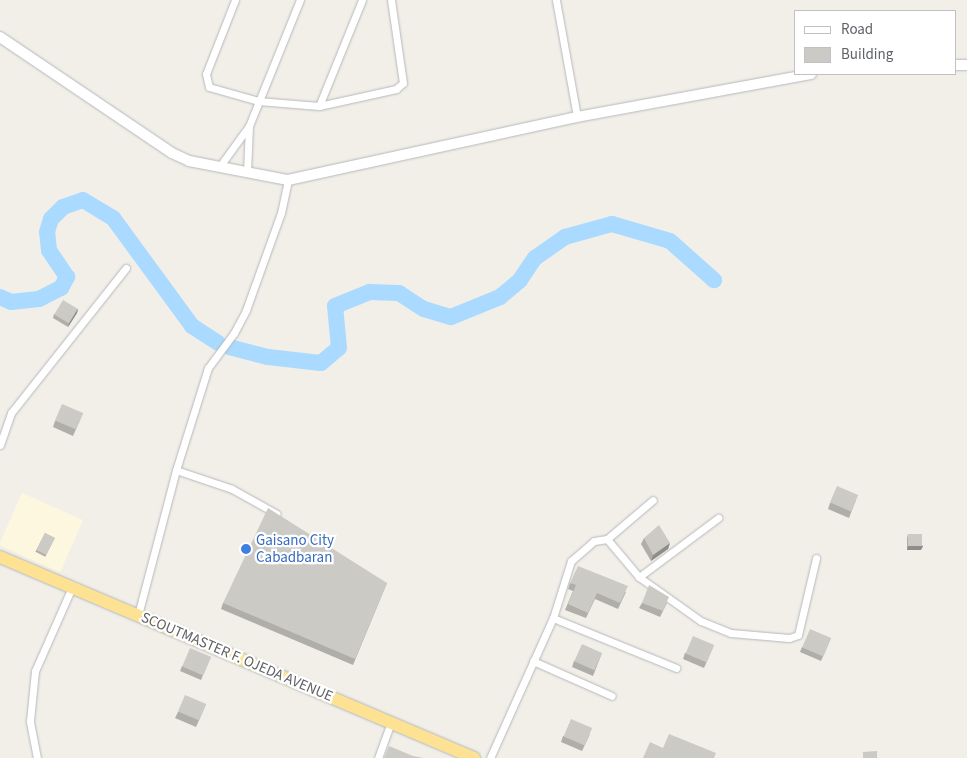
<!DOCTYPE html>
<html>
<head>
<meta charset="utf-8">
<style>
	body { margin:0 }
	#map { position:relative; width:967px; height:758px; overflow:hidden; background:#f1efe8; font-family:"Source Sans 3",sans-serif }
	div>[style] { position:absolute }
	.commercial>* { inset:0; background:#fef7e0; transform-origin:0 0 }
	.river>* { height:16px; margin:-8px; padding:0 8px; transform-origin:8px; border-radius:8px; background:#aadaff }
	.roads { filter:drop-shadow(0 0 1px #b5b8bc) drop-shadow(0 0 1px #b5b8bc) }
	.street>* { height:7px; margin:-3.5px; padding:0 3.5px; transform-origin:3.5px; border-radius:3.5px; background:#fff }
	.secondary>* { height:10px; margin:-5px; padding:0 5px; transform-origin:5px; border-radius:5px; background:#fff }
	.highway>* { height:12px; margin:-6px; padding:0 6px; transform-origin:6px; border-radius:6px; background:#fde293 }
	.wall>* { inset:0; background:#afaea9; transform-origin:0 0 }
	.shaded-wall>* { inset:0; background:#8f8d8a }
	.building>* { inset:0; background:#cccac5; transform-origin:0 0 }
	.dots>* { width:14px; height:14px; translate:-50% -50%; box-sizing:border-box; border:2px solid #fff; border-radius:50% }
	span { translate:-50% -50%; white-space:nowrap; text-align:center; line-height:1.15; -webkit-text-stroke:4.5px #fff; paint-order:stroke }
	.shop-label { font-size:15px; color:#366cbe }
	.left { translate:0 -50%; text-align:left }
	.street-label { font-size:15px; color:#5f6368 }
	.legend { position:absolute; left:794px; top:10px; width:162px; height:65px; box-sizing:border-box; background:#fff; border:1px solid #bfc1c3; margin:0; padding:6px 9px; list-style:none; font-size:15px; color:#5f6368 }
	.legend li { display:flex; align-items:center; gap:10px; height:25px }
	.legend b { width:25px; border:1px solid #bfc1c3 }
</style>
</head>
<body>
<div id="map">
	<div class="commercial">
		<div style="left:22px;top:493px;width:67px;height:57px;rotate:24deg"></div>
	</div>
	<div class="river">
		<div style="left:0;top:297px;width:12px;rotate:24deg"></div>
		<div style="left:11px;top:302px;width:28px;rotate:-6deg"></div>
		<div style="left:39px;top:299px;width:25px;rotate:-27deg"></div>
		<div style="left:61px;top:288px;width:13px;rotate:-61deg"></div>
		<div style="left:67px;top:277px;width:32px;rotate:-124deg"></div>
		<div style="left:49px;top:250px;width:18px;rotate:-96deg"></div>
		<div style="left:47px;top:232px;width:14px;rotate:-73deg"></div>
		<div style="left:51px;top:219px;width:17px;rotate:-45deg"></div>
		<div style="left:63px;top:207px;width:21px;rotate:-19deg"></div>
		<div style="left:83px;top:200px;width:35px;rotate:31deg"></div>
		<div style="left:113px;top:218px;width:134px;rotate:53.8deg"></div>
		<div style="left:192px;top:326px;width:31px;rotate:33deg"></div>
		<div style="left:229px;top:347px;width:40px;rotate:14.4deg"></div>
		<div style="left:268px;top:357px;width:53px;rotate:6.5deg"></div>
		<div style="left:321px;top:363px;width:23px;rotate:-40deg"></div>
		<div style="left:339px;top:348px;width:42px;rotate:-95.4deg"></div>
		<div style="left:335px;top:306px;width:38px;rotate:-22deg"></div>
		<div style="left:370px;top:292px;width:29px;rotate:2deg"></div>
		<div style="left:399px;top:293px;width:30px;rotate:33deg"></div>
		<div style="left:424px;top:309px;width:28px;rotate:17deg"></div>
		<div style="left:451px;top:317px;width:53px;rotate:-22.2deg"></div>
		<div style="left:500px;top:297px;width:26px;rotate:-40deg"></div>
		<div style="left:520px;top:280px;width:27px;rotate:-56deg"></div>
		<div style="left:535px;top:258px;width:37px;rotate:-35deg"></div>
		<div style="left:565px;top:237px;width:49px;rotate:-15.5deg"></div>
		<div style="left:612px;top:224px;width:60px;rotate:16.3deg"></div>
		<div style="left:670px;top:241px;width:59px;rotate:41.6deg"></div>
	</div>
	<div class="roads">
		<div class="street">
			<div style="left:235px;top:0;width:79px;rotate:111.4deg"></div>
			<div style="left:206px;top:74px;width:13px;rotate:77deg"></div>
			<div style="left:209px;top:87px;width:51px;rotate:15.9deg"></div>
			<div style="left:258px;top:101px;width:61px;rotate:4.7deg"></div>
			<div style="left:319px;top:106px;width:79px;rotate:-12.4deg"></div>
			<div style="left:396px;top:89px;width:9px;rotate:-41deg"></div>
			<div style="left:403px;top:83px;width:84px;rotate:-98.2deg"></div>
			<div style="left:556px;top:0;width:119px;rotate:79.8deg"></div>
			<div style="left:319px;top:106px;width:114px;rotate:-67.9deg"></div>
			<div style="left:220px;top:166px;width:49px;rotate:-54.1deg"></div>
			<div style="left:249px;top:126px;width:136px;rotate:-68deg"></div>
			<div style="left:247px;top:172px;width:45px;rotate:-87.5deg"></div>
			<div style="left:0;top:445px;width:34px;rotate:-71deg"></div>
			<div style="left:11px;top:413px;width:185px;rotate:-51.6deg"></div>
			<div style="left:176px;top:470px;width:59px;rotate:18.7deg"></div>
			<div style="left:232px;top:489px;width:51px;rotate:29.1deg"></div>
			<div style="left:607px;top:539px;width:60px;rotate:-40.3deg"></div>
			<div style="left:639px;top:577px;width:99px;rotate:-36.8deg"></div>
			<div style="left:138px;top:615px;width:150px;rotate:-75.3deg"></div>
			<div style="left:176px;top:470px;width:107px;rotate:-72.6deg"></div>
			<div style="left:208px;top:368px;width:44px;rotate:-53.4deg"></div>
			<div style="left:234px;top:333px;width:26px;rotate:-62deg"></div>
			<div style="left:246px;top:310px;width:103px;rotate:-70.2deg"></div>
			<div style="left:281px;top:213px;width:34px;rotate:-78deg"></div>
			<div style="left:553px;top:618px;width:133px;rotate:22.1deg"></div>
			<div style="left:533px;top:661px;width:86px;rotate:23.9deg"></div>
			<div style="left:37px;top:758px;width:38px;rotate:-101deg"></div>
			<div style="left:30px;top:721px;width:50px;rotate:-84.3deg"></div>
			<div style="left:35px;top:671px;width:92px;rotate:-66.2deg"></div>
			<div style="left:378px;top:758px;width:37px;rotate:-70deg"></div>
			<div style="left:490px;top:758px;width:154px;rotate:-65.8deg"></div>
			<div style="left:553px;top:618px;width:60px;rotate:-72.5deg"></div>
			<div style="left:571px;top:561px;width:30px;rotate:-41deg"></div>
			<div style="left:594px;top:541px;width:13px;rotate:-9deg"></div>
			<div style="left:607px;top:539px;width:50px;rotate:49.9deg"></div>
			<div style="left:639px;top:577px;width:76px;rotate:35.4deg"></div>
			<div style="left:701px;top:621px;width:32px;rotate:22deg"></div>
			<div style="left:731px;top:633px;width:58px;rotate:4.9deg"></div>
			<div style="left:789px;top:638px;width:9px;rotate:-18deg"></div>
			<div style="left:798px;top:635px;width:79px;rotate:-76.8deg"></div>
		</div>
		<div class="secondary">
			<div style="left:0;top:37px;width:207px;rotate:34deg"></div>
			<div style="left:172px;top:153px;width:19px;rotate:25deg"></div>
			<div style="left:189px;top:161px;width:101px;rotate:10.9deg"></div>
			<div style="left:288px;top:180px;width:296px;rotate:-12.3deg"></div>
			<div style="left:577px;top:117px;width:238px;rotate:-10.4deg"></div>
			<div style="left:956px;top:65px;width:11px"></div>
		</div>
		<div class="highway">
			<div style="left:0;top:557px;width:515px;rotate:22.98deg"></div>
		</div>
	</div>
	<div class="wall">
		<div style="clip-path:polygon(78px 309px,77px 313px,68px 327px,53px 318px,54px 314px)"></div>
		<div style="clip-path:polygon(83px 413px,73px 436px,53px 427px,55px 421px)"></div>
		<div style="clip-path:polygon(856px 500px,849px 518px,828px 509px,830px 503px)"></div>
		<div style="left:45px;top:533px;width:11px;height:21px;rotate:27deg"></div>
		<div style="clip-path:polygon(908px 534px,923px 546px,921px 550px,907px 550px,907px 538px)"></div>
		<div style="clip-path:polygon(644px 538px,670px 543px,668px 549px,651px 561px,641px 544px)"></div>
		<div style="clip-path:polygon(387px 583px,353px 665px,221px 609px,223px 603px)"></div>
		<div style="clip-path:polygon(570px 583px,626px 592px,618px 609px,595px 599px,586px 618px,565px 610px,573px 591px,568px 589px)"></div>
		<div style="clip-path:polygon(642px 603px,667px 603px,660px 617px,639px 608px)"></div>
		<div style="clip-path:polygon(831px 638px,821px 661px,800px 652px,802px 647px)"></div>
		<div style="clip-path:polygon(714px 645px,704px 668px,683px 659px,685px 653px)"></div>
		<div style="clip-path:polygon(602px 653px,593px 676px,572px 667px,574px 661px)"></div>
		<div style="clip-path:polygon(208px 663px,201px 680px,180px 671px,182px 666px)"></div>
		<div style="clip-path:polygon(206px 704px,196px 727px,175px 718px,178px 712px)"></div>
		<div style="clip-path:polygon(590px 734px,582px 751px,561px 742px,563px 736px)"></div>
	</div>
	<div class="shaded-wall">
		<div style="clip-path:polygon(78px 309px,77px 313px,68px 327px,69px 323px)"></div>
		<div style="clip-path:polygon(670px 543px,668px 549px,651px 561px,653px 555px)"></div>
		<div style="clip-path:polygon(908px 546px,923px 546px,921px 550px,907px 550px)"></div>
	</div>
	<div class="building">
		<div style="left:63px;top:300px;width:17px;height:17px;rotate:31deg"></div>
		<div style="left:62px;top:404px;width:23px;height:18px;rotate:23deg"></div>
		<div style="left:837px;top:486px;width:23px;height:18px;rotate:23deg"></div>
		<div style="clip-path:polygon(268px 508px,387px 583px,355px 659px,223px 603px)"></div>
		<div style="clip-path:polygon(659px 525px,670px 543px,653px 555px,644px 538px)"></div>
		<div style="left:45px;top:533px;width:11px;height:19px;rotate:27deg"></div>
		<div style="left:908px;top:534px;width:14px;height:12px"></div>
		<div style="clip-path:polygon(578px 566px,628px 586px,620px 603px,597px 593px,588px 613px,568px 604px,576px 585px,570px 583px)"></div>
		<div style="clip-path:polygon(649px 585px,669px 597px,663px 611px,642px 603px)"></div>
		<div style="left:810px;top:629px;width:23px;height:20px;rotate:23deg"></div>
		<div style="left:693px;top:636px;width:23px;height:19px;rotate:23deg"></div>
		<div style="left:582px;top:644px;width:22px;height:19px;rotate:24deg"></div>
		<div style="left:190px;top:648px;width:23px;height:20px;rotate:23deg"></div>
		<div style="left:185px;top:695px;width:23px;height:18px;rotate:23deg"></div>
		<div style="left:571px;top:719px;width:23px;height:19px;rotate:23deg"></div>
		<div style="clip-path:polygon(669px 734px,716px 753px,714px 758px,643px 758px,650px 742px,663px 748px)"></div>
		<div style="clip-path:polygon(389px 746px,413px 756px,424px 758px,384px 758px)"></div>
		<div style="clip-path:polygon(877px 751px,877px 758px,863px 758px,863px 752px)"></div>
	</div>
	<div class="dots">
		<div style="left:246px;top:549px;background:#3f7fe0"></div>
	</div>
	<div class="shop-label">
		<span class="left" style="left:256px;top:549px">Gaisano City<br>Cabadbaran</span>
	</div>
	<div class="street-label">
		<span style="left:237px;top:657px;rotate:23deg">SCOUTMASTER F. OJEDA AVENUE</span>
	</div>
	<ul class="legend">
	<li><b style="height:6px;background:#fff"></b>Road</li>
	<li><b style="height:14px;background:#cccac5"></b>Building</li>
	</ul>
</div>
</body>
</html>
